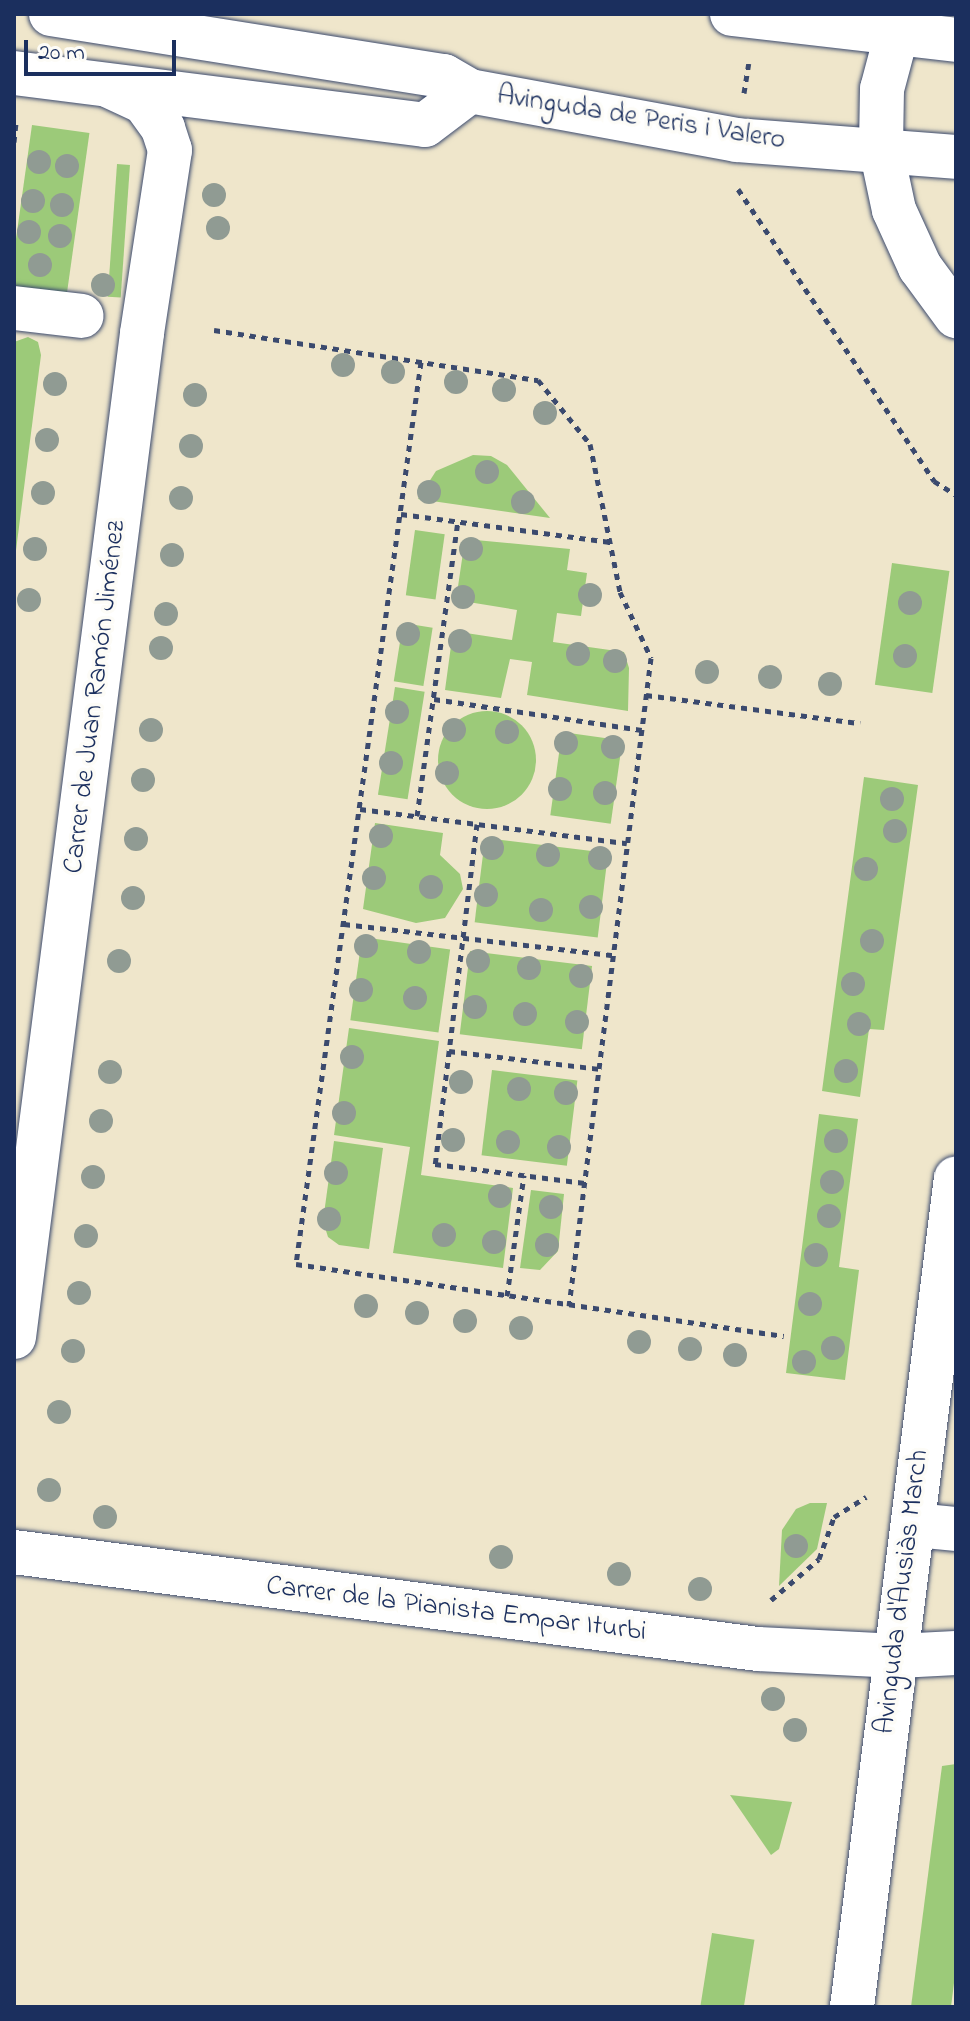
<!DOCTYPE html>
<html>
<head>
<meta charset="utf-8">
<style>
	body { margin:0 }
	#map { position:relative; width:970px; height:2021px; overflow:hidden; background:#efe6cb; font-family:"Indie Flower",sans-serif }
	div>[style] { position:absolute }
	.green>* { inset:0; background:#9cca79; transform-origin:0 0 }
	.round { border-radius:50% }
	.path>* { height:5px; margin-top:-2.5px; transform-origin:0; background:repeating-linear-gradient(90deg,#3b4a6e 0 6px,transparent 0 12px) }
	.roads { filter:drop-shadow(0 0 2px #3b4a6e) drop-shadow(0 0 2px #3b4a6e) }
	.minor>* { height:44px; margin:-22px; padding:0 22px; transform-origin:22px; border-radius:22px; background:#fff }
	.major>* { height:44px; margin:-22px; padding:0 22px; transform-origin:22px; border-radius:22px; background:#fff }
	.trees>* { width:24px; height:24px; margin:-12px; border-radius:50%; background:#909b93 }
	span { translate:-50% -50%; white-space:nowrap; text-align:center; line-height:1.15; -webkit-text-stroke:7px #fdfcf7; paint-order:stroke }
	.street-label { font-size:28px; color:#1b2f5e }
	.frame { position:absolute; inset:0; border:16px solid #1b2f5e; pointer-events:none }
	.scale { position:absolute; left:24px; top:40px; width:152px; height:36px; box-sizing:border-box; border:4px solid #1b2f5e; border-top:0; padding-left:10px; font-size:24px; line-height:28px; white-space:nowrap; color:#1b2f5e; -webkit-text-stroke:6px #fdfcf7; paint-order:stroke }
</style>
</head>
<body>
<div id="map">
	<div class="green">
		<div style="left:32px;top:125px;width:58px;height:162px;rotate:8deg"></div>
		<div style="left:117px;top:164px;width:13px;height:133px;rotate:4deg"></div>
		<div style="clip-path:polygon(28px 337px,38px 342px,41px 355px,14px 566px,14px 342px)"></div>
		<div style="clip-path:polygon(473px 455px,491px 456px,507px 465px,550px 518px,418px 499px,436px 471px)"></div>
		<div style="left:415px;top:530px;width:30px;height:66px;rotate:8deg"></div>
		<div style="clip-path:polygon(465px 539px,570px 549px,567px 570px,587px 573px,581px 616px,557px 613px,553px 642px,624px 652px,629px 668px,628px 711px,527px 695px,532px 662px,510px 659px,501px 698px,445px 690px,453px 631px,512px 640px,517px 610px,456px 600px)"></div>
		<div style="left:892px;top:563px;width:58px;height:123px;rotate:8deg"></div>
		<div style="left:403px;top:623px;width:30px;height:59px;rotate:9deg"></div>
		<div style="left:395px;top:687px;width:30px;height:109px;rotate:9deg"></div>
		<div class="round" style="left:438px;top:711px;width:98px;height:98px"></div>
		<div style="left:562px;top:732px;width:61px;height:84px;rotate:8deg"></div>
		<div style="clip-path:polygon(864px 777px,918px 785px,884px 1030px,869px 1029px,860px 1097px,822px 1091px)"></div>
		<div style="clip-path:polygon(375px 823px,443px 833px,440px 855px,460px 874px,463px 889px,445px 918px,416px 923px,363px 909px)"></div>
		<div style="left:485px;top:838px;width:124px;height:85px;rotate:7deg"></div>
		<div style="left:362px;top:937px;width:89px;height:84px;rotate:8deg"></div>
		<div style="left:470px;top:951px;width:123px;height:84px;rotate:7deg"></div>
		<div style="clip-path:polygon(349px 1028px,439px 1041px,421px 1175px,513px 1188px,503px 1268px,393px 1253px,410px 1147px,334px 1135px)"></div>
		<div style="left:492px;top:1070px;width:86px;height:86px;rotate:7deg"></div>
		<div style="clip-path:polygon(819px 1114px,858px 1119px,839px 1267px,859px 1270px,845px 1380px,786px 1373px)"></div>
		<div style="clip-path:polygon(334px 1141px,383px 1148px,369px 1249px,339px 1245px,328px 1237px,323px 1221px)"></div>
		<div style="clip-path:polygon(531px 1190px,564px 1194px,558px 1251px,540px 1270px,520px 1268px)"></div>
		<div style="clip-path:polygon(810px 1503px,827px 1503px,817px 1549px,779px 1586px,782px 1530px,796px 1509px)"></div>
		<div style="clip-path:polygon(956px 1764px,956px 1967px,951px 2007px,911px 2007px,942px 1766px)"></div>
		<div style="clip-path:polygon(730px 1795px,792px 1802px,779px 1849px,771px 1855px)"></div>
		<div style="left:712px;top:1933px;width:43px;height:75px;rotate:9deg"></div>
	</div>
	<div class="path">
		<div style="left:744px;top:93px;width:30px;rotate:-81deg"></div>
		<div style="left:14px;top:142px;width:20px;rotate:-84deg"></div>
		<div style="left:738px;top:189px;width:352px;rotate:56.1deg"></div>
		<div style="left:934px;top:481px;width:26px;rotate:32deg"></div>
		<div style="left:214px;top:330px;width:328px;rotate:8.8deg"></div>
		<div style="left:538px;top:380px;width:82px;rotate:50.9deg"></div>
		<div style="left:590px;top:444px;width:151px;rotate:78.5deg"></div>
		<div style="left:620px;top:592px;width:73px;rotate:64.8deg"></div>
		<div style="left:651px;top:658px;width:653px;rotate:97.21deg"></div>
		<div style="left:421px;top:362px;width:911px;rotate:97.89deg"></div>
		<div style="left:296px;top:1264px;width:493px;rotate:8.4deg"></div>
		<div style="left:401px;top:514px;width:211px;rotate:7.6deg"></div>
		<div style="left:646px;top:695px;width:216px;rotate:7.5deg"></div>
		<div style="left:434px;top:699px;width:210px;rotate:8.5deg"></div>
		<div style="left:360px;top:809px;width:269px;rotate:7.3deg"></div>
		<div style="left:417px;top:816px;width:297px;rotate:-82.1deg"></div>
		<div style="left:477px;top:824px;width:343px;rotate:97deg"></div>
		<div style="left:435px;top:1164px;width:151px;rotate:7.2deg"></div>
		<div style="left:344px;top:924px;width:271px;rotate:6.6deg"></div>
		<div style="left:449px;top:1051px;width:151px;rotate:6.8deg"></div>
		<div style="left:507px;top:1296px;width:122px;rotate:-82deg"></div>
		<div style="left:771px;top:1600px;width:63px;rotate:-40.5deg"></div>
		<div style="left:819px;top:1559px;width:45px;rotate:-70.3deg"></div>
		<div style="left:834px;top:1517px;width:38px;rotate:-32deg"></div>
	</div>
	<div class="roads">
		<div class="minor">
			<div style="left:14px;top:73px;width:414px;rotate:7.2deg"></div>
			<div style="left:425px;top:125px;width:56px;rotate:-37.1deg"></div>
			<div style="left:14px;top:308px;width:68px;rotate:6.7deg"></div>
			<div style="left:14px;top:1337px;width:1012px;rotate:-82.73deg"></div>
			<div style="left:142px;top:333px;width:185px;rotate:-81.3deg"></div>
			<div style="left:170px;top:150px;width:23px;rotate:-108deg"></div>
			<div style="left:163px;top:128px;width:32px;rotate:-126deg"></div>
			<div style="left:144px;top:102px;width:38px;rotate:-155deg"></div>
			<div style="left:915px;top:1525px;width:41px;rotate:5.6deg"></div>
			<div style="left:14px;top:1552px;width:750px;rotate:7.43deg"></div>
			<div style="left:758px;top:1649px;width:140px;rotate:2.9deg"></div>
			<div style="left:898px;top:1656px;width:58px;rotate:-3deg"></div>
		</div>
		<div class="major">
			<div style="left:51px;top:14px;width:398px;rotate:9deg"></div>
			<div style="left:444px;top:76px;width:30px;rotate:30deg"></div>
			<div style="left:470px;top:91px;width:271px;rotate:10.4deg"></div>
			<div style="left:737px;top:140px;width:220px;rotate:4.4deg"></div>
			<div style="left:732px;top:14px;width:226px;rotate:6.6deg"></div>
			<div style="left:902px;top:14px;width:78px;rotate:104.9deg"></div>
			<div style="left:882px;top:89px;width:60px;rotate:91deg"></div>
			<div style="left:881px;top:149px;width:62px;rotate:78deg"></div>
			<div style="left:894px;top:210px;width:63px;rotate:65.5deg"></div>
			<div style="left:920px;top:267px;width:61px;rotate:53.7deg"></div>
			<div style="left:852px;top:2007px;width:835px;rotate:-82.85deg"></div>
		</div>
	</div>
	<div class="trees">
		<div style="left:39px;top:162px"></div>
		<div style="left:67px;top:166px"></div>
		<div style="left:214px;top:195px"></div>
		<div style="left:33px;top:201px"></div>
		<div style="left:62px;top:205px"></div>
		<div style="left:218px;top:228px"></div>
		<div style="left:29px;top:232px"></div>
		<div style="left:60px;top:236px"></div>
		<div style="left:40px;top:265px"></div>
		<div style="left:103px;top:285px"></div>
		<div style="left:343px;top:365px"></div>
		<div style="left:393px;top:372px"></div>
		<div style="left:456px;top:382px"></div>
		<div style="left:55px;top:384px"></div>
		<div style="left:504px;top:390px"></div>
		<div style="left:195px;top:395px"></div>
		<div style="left:545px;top:413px"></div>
		<div style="left:47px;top:440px"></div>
		<div style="left:191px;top:446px"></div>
		<div style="left:487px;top:472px"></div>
		<div style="left:429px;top:492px"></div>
		<div style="left:43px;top:493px"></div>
		<div style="left:181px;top:498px"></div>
		<div style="left:523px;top:502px"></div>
		<div style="left:35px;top:549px"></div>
		<div style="left:471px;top:549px"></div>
		<div style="left:172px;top:555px"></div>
		<div style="left:590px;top:595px"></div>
		<div style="left:463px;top:597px"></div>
		<div style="left:29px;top:600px"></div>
		<div style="left:910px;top:603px"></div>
		<div style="left:166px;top:614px"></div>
		<div style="left:408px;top:634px"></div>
		<div style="left:460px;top:641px"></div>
		<div style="left:161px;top:648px"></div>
		<div style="left:578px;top:654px"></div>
		<div style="left:905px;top:656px"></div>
		<div style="left:615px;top:661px"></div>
		<div style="left:707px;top:672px"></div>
		<div style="left:770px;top:677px"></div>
		<div style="left:830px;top:684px"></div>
		<div style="left:397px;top:712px"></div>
		<div style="left:151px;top:730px"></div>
		<div style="left:454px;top:730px"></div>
		<div style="left:507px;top:732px"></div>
		<div style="left:566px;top:743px"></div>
		<div style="left:613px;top:747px"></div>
		<div style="left:391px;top:763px"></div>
		<div style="left:447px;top:773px"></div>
		<div style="left:143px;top:780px"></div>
		<div style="left:560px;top:789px"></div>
		<div style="left:605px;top:793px"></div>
		<div style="left:892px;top:799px"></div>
		<div style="left:895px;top:831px"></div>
		<div style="left:381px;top:836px"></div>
		<div style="left:136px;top:839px"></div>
		<div style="left:492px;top:848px"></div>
		<div style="left:548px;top:855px"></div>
		<div style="left:600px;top:858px"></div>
		<div style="left:866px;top:869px"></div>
		<div style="left:374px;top:878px"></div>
		<div style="left:431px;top:887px"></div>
		<div style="left:486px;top:895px"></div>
		<div style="left:133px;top:898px"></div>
		<div style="left:591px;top:907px"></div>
		<div style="left:541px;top:910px"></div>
		<div style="left:872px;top:941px"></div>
		<div style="left:366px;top:946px"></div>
		<div style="left:419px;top:952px"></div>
		<div style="left:119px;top:961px"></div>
		<div style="left:478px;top:961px"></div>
		<div style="left:529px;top:968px"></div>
		<div style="left:581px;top:976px"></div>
		<div style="left:853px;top:984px"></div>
		<div style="left:361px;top:990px"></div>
		<div style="left:415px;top:998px"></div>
		<div style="left:475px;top:1007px"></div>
		<div style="left:525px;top:1014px"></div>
		<div style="left:577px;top:1022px"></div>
		<div style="left:859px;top:1024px"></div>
		<div style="left:352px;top:1057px"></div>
		<div style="left:846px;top:1071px"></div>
		<div style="left:110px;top:1072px"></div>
		<div style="left:461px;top:1082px"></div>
		<div style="left:519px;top:1089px"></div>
		<div style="left:566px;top:1093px"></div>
		<div style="left:344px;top:1113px"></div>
		<div style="left:101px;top:1121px"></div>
		<div style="left:453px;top:1140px"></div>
		<div style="left:836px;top:1141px"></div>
		<div style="left:508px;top:1142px"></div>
		<div style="left:559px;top:1147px"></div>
		<div style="left:336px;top:1173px"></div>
		<div style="left:93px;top:1177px"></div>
		<div style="left:832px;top:1182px"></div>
		<div style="left:500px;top:1196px"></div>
		<div style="left:551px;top:1207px"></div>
		<div style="left:829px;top:1216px"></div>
		<div style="left:329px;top:1219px"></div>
		<div style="left:444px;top:1235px"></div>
		<div style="left:86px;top:1236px"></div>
		<div style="left:494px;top:1242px"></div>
		<div style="left:547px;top:1245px"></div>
		<div style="left:816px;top:1255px"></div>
		<div style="left:79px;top:1293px"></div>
		<div style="left:810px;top:1304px"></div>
		<div style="left:366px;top:1306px"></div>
		<div style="left:417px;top:1313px"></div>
		<div style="left:465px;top:1321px"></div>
		<div style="left:521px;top:1328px"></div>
		<div style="left:639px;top:1342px"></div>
		<div style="left:833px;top:1348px"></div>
		<div style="left:690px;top:1349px"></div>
		<div style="left:73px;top:1351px"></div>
		<div style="left:735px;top:1355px"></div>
		<div style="left:804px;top:1362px"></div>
		<div style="left:59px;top:1412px"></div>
		<div style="left:49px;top:1490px"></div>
		<div style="left:105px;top:1517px"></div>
		<div style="left:796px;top:1546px"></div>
		<div style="left:501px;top:1557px"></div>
		<div style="left:619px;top:1574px"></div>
		<div style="left:700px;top:1589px"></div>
		<div style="left:773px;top:1699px"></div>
		<div style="left:795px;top:1730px"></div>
	</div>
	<div class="street-label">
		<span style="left:641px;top:119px;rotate:9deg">Avinguda de Peris i Valero</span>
		<span style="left:96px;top:697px;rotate:-83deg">Carrer de Juan Ramón Jiménez</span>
		<span style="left:903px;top:1592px;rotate:-83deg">Avinguda d'Ausiàs March</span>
		<span style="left:456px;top:1610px;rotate:7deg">Carrer de la Pianista Empar Iturbi</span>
	</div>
	<div class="frame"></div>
	<div class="scale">20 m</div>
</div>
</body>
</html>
